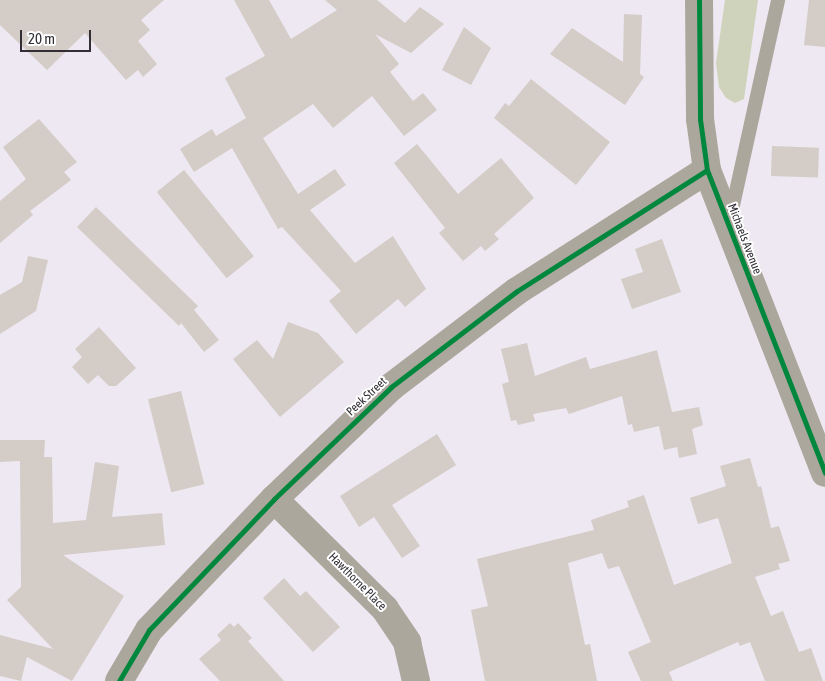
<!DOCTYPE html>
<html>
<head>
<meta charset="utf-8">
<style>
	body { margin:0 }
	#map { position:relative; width:825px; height:681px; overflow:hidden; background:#ede8f1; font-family:"Asap Condensed",sans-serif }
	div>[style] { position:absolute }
	.green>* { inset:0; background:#d0d3bc }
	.building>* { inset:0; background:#d4ccc7; transform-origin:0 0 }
	.service>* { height:14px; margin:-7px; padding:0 7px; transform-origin:7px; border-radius:7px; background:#aca79c }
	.minor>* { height:28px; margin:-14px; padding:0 14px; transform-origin:14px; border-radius:14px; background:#aca79c }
	.cycleway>* { height:5px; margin:-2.5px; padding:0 2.5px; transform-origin:2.5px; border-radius:2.5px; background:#00873e }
	span { translate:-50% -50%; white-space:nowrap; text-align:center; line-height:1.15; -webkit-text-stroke:4px #fff; paint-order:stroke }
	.street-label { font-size:12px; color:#312e34 }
	.scale { position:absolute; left:20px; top:30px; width:71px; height:22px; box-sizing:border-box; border:2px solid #312e34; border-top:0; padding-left:6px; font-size:15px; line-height:18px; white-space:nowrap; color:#312e34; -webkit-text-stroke:4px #fff; paint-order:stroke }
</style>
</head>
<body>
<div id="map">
	<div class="green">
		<div style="clip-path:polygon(725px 0,758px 0,744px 99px,735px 103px,726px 98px,719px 87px,716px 63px)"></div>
	</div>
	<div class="building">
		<div style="clip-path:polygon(0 0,164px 0,141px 20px,150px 30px,138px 41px,157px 64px,143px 77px,138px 70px,126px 80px,85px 33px,47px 70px,0 25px)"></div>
		<div style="clip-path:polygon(234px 0,269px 0,291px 39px,337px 10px,325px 0,377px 0,405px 23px,420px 7px,444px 24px,411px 53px,375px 34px,399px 64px,390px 72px,413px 101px,423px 93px,437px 110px,404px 136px,372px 96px,333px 128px,313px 104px,263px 138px,298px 194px,335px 169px,346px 185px,310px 210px,355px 263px,393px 236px,426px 289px,405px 307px,398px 299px,356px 334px,329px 301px,341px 291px,282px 227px,278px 229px,232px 148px,194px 172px,180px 149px,212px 129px,216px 136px,246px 118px,225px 78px,265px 56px)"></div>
		<div style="clip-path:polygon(809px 0,825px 0,825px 47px,804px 45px)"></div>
		<div style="clip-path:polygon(624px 14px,642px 15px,640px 74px,644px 77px,625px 105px,550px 54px,572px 28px,623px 62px)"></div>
		<div style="clip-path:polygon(464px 27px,491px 48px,471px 85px,442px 70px)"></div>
		<div style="clip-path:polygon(531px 79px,610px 142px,576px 185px,494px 118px,505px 103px,509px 106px)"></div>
		<div style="clip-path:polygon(39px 119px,77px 162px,64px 172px,71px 180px,30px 211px,33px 215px,0 243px,0 201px,26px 179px,3px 147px)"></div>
		<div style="clip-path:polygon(417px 144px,458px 194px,501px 158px,534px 198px,494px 234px,499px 239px,485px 251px,481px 246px,463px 261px,439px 233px,445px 228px,394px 163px)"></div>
		<div style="left:772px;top:146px;width:47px;height:30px;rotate:2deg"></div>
		<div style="left:184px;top:170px;width:111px;height:35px;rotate:51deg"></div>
		<div style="clip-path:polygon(96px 207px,198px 306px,194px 310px,219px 340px,204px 352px,181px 323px,179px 326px,77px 227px)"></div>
		<div style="clip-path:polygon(662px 239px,681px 292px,632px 309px,621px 279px,643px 272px,635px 249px)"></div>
		<div style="clip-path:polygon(28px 256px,48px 260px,36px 311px,0 334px,0 295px,22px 282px)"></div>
		<div style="clip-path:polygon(288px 322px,318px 333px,344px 362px,280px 417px,233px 359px,257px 340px,273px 359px)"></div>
		<div style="clip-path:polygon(99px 327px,136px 368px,116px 386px,109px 386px,98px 375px,88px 384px,72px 367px,82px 357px,75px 349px)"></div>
		<div style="clip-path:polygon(527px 343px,535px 376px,586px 357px,590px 369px,657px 350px,672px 412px,699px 407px,703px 425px,692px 429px,697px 454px,679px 458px,677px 447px,664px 450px,659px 426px,634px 432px,632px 424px,628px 425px,622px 396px,569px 414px,566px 408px,533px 414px,535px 421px,518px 425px,516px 420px,511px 421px,502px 384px,509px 382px,501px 349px)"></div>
		<div style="left:181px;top:391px;width:96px;height:34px;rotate:76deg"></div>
		<div style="clip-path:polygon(437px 434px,456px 465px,392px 505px,420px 546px,402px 558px,374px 517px,359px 527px,340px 496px)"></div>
		<div style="clip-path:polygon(0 440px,45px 440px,44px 457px,52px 457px,53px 523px,86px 520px,95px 462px,119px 466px,112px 517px,162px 513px,165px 545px,63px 555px,124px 596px,72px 681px,27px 657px,21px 681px,0 676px,0 635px,53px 649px,7px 600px,21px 587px,20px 461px,0 462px)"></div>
		<div style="clip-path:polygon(750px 458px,758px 487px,761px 486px,771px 528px,779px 526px,790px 561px,778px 564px,780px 569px,755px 577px,771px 616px,783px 611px,799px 652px,811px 648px,823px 681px,765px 681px,750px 642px,740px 646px,738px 642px,669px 672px,673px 681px,641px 681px,628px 652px,651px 642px,619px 566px,608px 569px,602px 553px,568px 563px,585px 645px,590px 644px,597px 681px,485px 681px,471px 610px,488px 606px,477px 559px,594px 530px,591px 520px,629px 507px,627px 501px,644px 495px,674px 585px,732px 563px,718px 518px,698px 524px,690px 498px,726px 486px,720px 466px)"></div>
		<div style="clip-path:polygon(284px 578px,300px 596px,306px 591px,340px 627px,313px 652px,263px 598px)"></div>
		<div style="clip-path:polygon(230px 623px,234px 627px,238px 623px,252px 638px,248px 641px,284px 681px,220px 681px,199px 659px,221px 640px,217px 635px)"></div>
	</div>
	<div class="service">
		<div style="left:730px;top:219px;width:224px;rotate:-77.6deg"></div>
	</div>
	<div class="minor">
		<div style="left:699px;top:0;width:119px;rotate:89.5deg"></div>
		<div style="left:700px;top:119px;width:51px;rotate:82.2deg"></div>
		<div style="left:707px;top:170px;width:325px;rotate:68.7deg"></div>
		<div style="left:274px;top:499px;width:156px;rotate:44.7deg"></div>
		<div style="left:385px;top:609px;width:40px;rotate:56deg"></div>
		<div style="left:407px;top:642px;width:40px;rotate:77deg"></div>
		<div style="left:119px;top:681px;width:59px;rotate:-59.5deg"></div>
		<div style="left:149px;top:630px;width:181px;rotate:-46.3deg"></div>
		<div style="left:274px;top:499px;width:162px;rotate:-43.7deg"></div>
		<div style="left:391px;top:387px;width:158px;rotate:-37.3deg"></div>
		<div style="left:517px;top:291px;width:225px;rotate:-32.5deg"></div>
	</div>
	<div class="cycleway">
		<div style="left:699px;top:0;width:119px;rotate:89.5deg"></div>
		<div style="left:700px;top:119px;width:51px;rotate:82.2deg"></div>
		<div style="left:707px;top:170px;width:325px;rotate:68.7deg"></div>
		<div style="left:119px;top:681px;width:59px;rotate:-59.5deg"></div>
		<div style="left:149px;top:630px;width:181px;rotate:-46.3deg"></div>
		<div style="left:274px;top:499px;width:162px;rotate:-43.7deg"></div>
		<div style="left:391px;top:387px;width:158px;rotate:-37.3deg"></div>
		<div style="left:517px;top:291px;width:225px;rotate:-32.5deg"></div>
	</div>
	<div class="street-label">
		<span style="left:744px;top:239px;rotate:69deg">Michaels Avenue</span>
		<span style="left:367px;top:397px;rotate:-43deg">Peek Street</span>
		<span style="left:357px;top:582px;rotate:45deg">Hawthorne Place</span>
	</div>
	<div class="scale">20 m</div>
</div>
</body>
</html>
